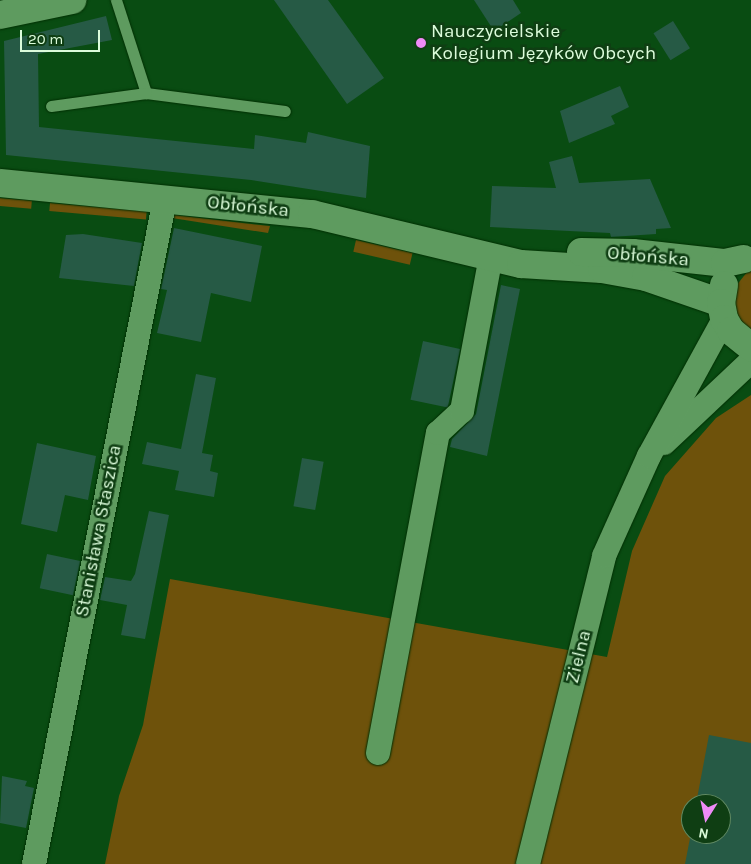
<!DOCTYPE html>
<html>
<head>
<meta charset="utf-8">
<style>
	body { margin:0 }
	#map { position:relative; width:751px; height:864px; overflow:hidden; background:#094c12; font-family:Karla,sans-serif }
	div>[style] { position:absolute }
	.green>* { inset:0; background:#6e520b; transform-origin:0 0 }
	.building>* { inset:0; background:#265a45; transform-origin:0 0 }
	.roads { filter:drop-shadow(0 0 1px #002f03) drop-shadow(0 0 1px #002f03) }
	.lane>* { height:11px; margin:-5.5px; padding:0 5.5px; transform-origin:5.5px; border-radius:5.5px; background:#5e9b5f }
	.street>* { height:24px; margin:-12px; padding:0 12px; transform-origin:12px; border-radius:12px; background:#5e9b5f }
	.secondary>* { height:28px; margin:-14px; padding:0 14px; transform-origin:14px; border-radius:14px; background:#5e9b5f }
	.dots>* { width:14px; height:14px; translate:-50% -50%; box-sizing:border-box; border:2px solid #0f3e13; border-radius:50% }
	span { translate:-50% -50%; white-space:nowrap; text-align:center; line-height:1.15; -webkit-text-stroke:5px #0f3e13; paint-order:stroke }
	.poi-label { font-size:19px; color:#dcfcdb }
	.left { translate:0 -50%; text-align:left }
	.street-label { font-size:19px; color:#dcfcdb }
	.north { position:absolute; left:681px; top:794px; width:50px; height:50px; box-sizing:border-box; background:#0f3e13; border:1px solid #618a63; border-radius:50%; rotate:190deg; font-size:14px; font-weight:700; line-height:20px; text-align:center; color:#dcfcdb }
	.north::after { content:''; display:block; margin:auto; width:18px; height:22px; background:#ef8bf7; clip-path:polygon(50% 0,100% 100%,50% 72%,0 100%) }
	.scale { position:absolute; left:20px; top:30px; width:80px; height:22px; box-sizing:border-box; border:2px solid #dcfcdb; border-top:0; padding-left:6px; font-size:15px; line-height:18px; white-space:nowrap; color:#dcfcdb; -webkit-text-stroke:4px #0f3e13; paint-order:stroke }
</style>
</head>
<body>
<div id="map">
	<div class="green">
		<div style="left:0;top:198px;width:32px;height:8px;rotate:5deg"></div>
		<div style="left:50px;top:203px;width:97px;height:8px;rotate:5deg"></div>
		<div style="clip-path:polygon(174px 215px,270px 226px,268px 233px,172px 218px)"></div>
		<div style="left:356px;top:240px;width:58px;height:12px;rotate:13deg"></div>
		<div style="clip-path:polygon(751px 267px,751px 336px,734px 316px,732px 291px)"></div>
		<div style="clip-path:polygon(evenodd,751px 395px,751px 864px,105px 864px,119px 796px,143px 725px,170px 579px,607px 657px,632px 551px,665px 476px,716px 418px,751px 395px,691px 804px,721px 804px,721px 834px,691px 834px,691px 804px)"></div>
	</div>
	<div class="building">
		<div style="clip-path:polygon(274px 0,328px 0,384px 78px,347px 104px)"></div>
		<div style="clip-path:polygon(474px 0,513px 0,521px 13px,494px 31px)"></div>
		<div style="clip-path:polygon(106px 16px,112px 40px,38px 54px,39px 127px,254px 149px,255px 135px,306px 143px,308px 132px,370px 146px,366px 198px,251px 180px,6px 155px,4px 41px)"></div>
		<div style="left:673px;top:21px;width:32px;height:23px;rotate:58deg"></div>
		<div style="clip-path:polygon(620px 86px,629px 107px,611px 116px,615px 124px,569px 143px,560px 111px)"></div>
		<div style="clip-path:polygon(572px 156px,579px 183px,650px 179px,671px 228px,656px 229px,656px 234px,611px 237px,610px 233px,490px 227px,492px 186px,556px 188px,549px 162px)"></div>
		<div style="clip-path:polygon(174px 228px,262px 246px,251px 302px,211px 293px,201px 342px,157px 333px,167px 290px,161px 289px)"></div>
		<div style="clip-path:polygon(83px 234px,142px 243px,134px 286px,59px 278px,66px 235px)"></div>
		<div style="clip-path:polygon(501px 285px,520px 289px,487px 456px,450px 447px,452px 439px,476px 414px)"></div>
		<div style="left:423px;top:341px;width:38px;height:60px;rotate:12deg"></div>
		<div style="clip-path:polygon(196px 374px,216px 378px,202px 453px,213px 455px,210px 471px,218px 473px,214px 497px,175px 490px,179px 471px,142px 464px,147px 442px,181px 449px)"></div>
		<div style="clip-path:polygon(37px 443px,96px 456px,88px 500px,65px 495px,57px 532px,21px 524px)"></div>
		<div style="left:302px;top:458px;width:22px;height:49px;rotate:10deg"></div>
		<div style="clip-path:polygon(149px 511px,169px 515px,145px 639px,121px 635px,127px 605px,100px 600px,105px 577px,131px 581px,135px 574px)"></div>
		<div style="left:47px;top:554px;width:34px;height:35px;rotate:12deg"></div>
		<div style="clip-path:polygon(709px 735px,751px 743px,751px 864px,685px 864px,691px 833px,721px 834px,721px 804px,696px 804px)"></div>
		<div style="clip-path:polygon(2px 776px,27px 781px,25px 786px,34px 788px,26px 828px,0 823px)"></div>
	</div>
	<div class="roads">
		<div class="lane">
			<div style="left:116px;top:0;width:98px;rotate:72.1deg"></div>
			<div style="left:146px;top:93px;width:140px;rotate:7.4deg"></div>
			<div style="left:51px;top:106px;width:96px;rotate:-7.8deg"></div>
		</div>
		<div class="street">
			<div style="left:664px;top:443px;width:120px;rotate:-43.3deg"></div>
			<div style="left:378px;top:753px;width:326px;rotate:-79.4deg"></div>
			<div style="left:438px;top:433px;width:33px;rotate:-43deg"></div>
			<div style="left:462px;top:411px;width:158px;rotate:-79.4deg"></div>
			<div style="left:34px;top:864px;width:678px;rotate:-78.86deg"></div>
			<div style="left:528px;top:864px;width:317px;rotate:-76.1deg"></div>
			<div style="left:604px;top:556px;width:110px;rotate:-65.8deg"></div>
			<div style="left:649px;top:456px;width:156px;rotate:-61.3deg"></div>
		</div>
		<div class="secondary">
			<div style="left:0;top:15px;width:74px;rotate:-11.8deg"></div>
			<div style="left:0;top:183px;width:314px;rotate:5.7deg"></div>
			<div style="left:312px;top:214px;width:215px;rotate:13.5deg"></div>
			<div style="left:521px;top:264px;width:81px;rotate:3.5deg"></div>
			<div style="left:602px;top:269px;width:45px;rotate:10.3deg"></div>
			<div style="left:646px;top:277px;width:79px;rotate:19.1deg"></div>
			<div style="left:581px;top:252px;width:52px;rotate:1.1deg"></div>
			<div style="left:633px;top:253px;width:93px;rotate:6.2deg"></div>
			<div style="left:725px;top:263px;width:19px;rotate:-12deg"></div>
			<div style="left:724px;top:285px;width:18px;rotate:99deg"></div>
			<div style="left:721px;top:303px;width:16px;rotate:79deg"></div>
			<div style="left:724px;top:319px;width:14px;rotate:60deg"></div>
			<div style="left:731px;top:331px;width:26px;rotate:39deg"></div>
		</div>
	</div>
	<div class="dots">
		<div style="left:421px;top:43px;background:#ef8bf7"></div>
	</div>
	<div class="poi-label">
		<span class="left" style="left:431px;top:43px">Nauczycielskie<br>Kolegium Języków Obcych</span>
	</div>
	<div class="street-label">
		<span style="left:248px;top:207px;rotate:6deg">Obłońska</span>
		<span style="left:648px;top:257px;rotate:5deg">Obłońska</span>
		<span style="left:99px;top:531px;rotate:-79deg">Stanisława Staszica</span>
		<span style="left:579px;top:657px;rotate:-76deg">Zielna</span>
	</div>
	<div class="north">N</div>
	<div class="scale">20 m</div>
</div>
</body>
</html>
